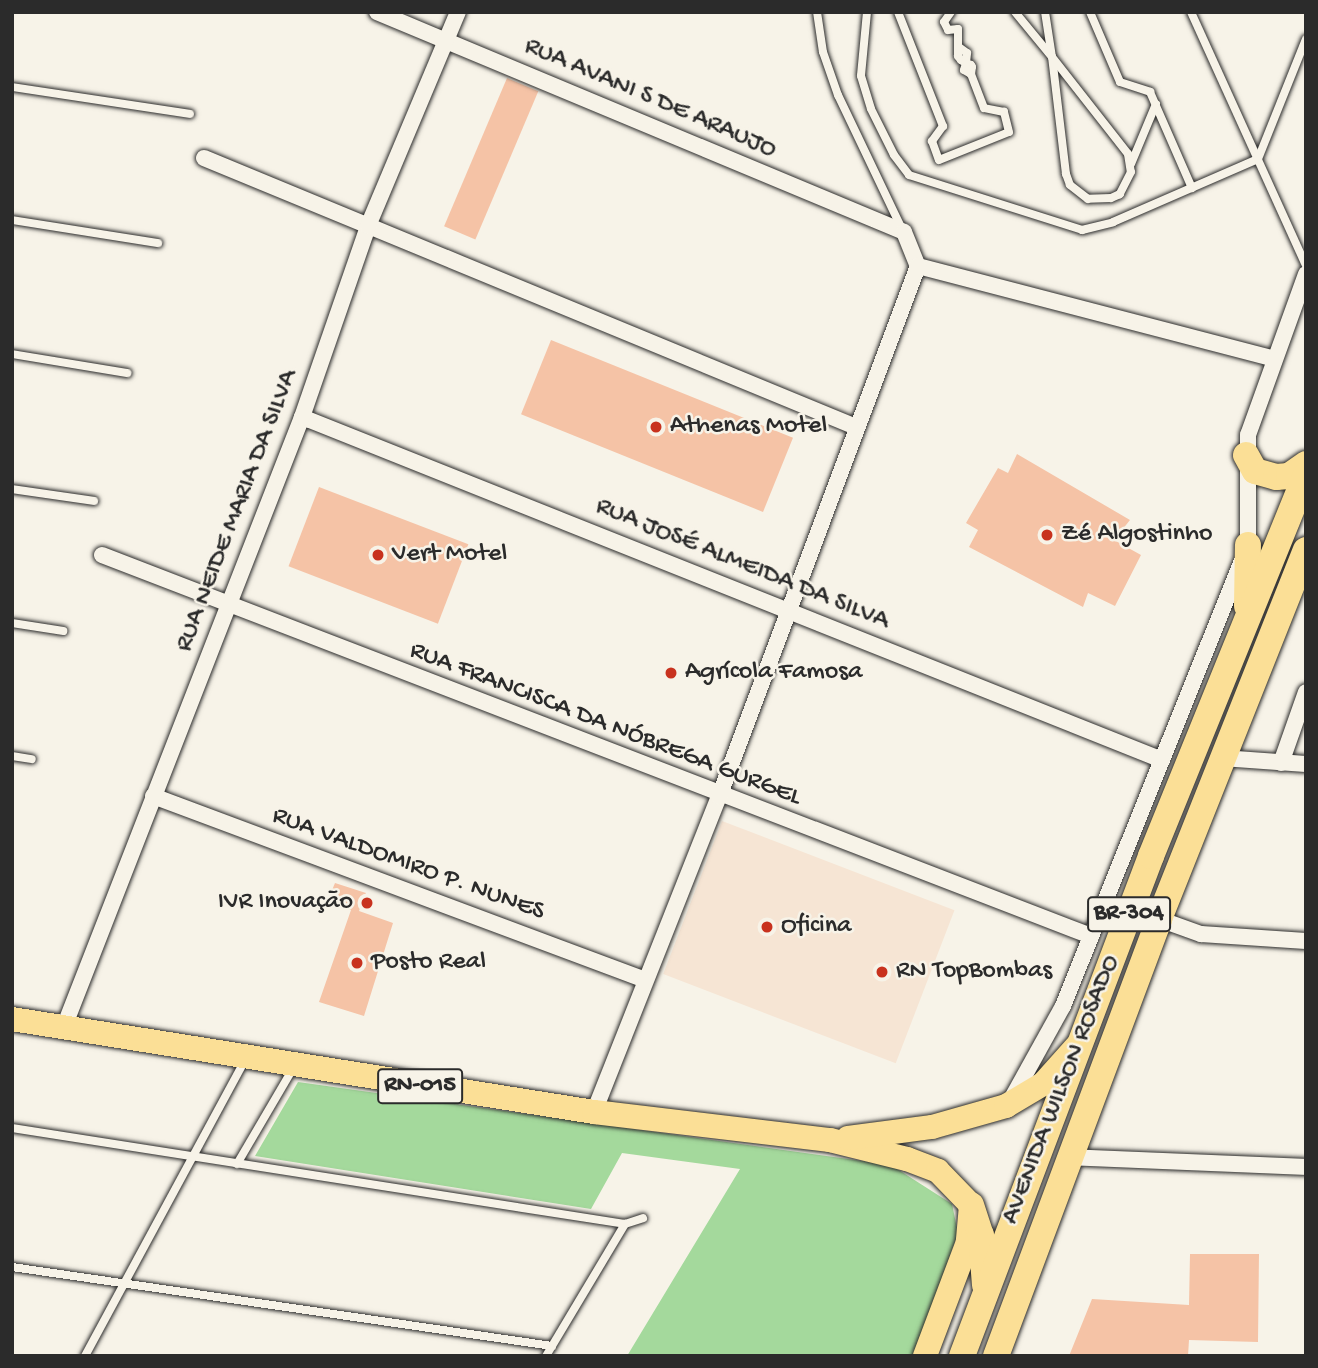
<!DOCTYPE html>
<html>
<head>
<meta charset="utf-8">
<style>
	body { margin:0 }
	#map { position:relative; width:1318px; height:1368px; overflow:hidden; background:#f7f3e8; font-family:"Gochi Hand",sans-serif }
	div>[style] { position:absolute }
	.built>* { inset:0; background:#f6e5d4; transform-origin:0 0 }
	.green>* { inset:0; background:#a4d99c }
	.building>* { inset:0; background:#f5c3a6; transform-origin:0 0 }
	.roads { filter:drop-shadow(0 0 2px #2b2b2b) drop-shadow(0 0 2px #2b2b2b) }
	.service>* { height:8px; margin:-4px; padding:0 4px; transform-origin:4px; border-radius:4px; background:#f7f3e8 }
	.minor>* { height:16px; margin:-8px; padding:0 8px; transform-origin:8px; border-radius:8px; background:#f7f3e8 }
	.primary>* { height:24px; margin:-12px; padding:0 12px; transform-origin:12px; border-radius:12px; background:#fbdf96 }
	.trunk>* { height:26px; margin:-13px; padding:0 13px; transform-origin:13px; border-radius:13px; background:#fbdf96 }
	.dots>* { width:19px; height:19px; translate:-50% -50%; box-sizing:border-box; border:4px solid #f7f3e8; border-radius:50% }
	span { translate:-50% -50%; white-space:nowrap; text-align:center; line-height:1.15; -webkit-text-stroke:5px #f7f3e8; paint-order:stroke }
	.shield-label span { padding:2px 5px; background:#f7f3e8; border:2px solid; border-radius:5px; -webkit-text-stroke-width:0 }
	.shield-label { font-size:24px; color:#2b2b2b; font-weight:700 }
	.street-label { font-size:26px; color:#2b2b2b }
	.poi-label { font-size:26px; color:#2b2b2b }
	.left { translate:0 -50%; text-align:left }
	.right { translate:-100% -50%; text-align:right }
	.frame { position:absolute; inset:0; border:14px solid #2b2b2b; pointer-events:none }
</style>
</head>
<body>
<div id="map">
	<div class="built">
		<div style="left:722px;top:821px;width:249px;height:164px;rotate:21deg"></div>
	</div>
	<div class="green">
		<div style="clip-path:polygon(298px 1082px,891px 1165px,952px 1204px,958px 1233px,914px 1356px,627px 1356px,740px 1169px,622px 1153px,591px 1209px,255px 1156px)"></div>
	</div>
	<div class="building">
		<div style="left:507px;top:78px;width:34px;height:161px;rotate:23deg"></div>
		<div style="left:551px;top:340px;width:261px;height:80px;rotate:22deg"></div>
		<div style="clip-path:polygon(1017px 454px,1130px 520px,1114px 540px,1141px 555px,1115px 606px,1088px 593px,1083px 607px,969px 547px,978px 530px,966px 523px,998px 468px,1008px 473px)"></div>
		<div style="left:319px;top:487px;width:160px;height:85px;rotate:21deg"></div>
		<div style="clip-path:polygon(335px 883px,366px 893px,359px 911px,393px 923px,364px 1016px,319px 1002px,351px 910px,327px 902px)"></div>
		<div style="clip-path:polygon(1190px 1254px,1259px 1254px,1258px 1342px,1189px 1340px,1188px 1356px,1069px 1356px,1092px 1299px,1189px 1305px)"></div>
	</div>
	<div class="roads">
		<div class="service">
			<div style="left:817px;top:12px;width:40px;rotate:81.5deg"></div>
			<div style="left:823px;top:52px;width:46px;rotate:70.8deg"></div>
			<div style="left:838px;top:95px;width:148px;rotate:64.5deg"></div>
			<div style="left:867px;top:12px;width:64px;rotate:95.4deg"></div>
			<div style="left:861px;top:76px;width:34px;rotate:73deg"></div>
			<div style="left:871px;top:109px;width:51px;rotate:63.4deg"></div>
			<div style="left:894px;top:155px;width:25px;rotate:53deg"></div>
			<div style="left:909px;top:175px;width:182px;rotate:17.6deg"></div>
			<div style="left:1082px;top:230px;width:32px;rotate:-14deg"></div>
			<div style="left:1113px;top:222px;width:158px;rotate:-23.5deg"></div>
			<div style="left:1258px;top:159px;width:129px;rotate:-68.2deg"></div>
			<div style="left:898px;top:12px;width:123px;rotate:68.5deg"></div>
			<div style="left:943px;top:126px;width:19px;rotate:126deg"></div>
			<div style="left:932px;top:141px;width:20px;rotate:70deg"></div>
			<div style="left:939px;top:160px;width:75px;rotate:-21.8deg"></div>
			<div style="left:1009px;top:132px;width:21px;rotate:-104deg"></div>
			<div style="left:1004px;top:112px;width:20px;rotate:-169deg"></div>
			<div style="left:984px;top:108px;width:36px;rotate:-111deg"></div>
			<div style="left:951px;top:12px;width:12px;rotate:125deg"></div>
			<div style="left:944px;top:22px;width:9px;rotate:63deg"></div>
			<div style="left:948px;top:30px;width:10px;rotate:-6deg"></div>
			<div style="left:958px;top:29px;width:27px;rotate:90deg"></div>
			<div style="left:958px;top:56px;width:5px;rotate:53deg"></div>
			<div style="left:961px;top:60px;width:6px;rotate:31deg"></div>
			<div style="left:966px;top:63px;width:5px;rotate:22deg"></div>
			<div style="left:971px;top:65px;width:2px;rotate:63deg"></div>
			<div style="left:972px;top:67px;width:7px;rotate:98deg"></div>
			<div style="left:971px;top:74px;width:8px;rotate:-150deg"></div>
			<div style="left:964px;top:70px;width:7px;rotate:-74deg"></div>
			<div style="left:966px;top:63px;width:10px;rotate:-84deg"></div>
			<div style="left:967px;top:53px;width:9px;rotate:-144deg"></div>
			<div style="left:1015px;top:12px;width:58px;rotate:50.6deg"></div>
			<div style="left:1052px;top:57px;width:123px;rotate:51.9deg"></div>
			<div style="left:1128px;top:154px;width:18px;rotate:81deg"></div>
			<div style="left:1131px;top:172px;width:25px;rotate:117deg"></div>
			<div style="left:1120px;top:194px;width:10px;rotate:156deg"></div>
			<div style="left:1111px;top:198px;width:23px;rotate:178deg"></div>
			<div style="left:1088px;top:199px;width:23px;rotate:-142deg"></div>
			<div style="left:1070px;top:185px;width:12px;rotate:-110deg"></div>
			<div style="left:1066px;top:174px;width:118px;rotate:-96.8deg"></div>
			<div style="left:1052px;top:57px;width:46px;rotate:-98.8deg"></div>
			<div style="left:1090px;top:12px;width:76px;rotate:66.8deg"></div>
			<div style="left:1120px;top:82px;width:32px;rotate:18deg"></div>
			<div style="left:1150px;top:92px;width:105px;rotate:66.4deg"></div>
			<div style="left:1191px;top:12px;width:278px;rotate:65.6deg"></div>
			<div style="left:12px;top:87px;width:180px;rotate:8.6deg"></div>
			<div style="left:1131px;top:164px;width:65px;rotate:-67.4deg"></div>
			<div style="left:12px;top:220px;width:148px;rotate:9deg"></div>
			<div style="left:12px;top:354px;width:117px;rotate:9.4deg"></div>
			<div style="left:12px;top:489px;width:83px;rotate:8.3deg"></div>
			<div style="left:12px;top:623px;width:52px;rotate:8.9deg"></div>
			<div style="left:12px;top:756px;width:20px;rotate:9deg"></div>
			<div style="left:12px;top:1128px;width:620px;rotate:8.9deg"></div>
			<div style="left:625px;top:1224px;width:19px;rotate:-18deg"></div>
			<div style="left:237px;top:1164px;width:113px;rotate:-59.6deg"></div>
			<div style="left:12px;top:1267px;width:546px;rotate:8.32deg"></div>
			<div style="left:85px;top:1356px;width:336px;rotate:-61.6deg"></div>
			<div style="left:546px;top:1356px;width:154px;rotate:-59.1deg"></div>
		</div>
		<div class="minor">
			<div style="left:377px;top:12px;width:571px;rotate:22.66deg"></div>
			<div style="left:904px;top:232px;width:37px;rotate:68deg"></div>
			<div style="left:204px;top:158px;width:705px;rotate:22.42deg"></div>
			<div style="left:918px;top:266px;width:368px;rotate:14.6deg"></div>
			<div style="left:302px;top:417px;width:926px;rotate:21.74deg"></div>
			<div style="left:102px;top:555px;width:1060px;rotate:21.07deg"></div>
			<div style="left:1222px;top:758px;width:84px;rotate:4.1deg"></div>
			<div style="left:1281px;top:763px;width:75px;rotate:-70.6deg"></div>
			<div style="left:153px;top:796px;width:525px;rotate:20.5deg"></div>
			<div style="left:1159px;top:919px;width:45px;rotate:19.7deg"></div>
			<div style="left:1201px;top:934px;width:105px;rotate:3.8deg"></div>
			<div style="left:64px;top:1027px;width:655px;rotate:-68.69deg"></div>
			<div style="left:302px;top:417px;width:202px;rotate:-70.9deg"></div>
			<div style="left:368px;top:226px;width:232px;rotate:-67.2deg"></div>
			<div style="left:1012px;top:1098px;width:105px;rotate:-61deg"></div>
			<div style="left:1063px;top:1006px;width:497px;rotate:-68.1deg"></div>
			<div style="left:1248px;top:545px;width:110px;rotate:-90deg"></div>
			<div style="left:1248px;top:435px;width:171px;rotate:-70.2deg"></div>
			<div style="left:594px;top:1112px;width:339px;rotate:-68.4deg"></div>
			<div style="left:719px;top:797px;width:567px;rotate:-69.46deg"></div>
			<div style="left:1068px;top:1157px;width:238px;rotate:2.4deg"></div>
		</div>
		<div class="primary">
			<div style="left:12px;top:1019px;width:589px;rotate:9.08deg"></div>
			<div style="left:594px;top:1112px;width:238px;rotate:6.8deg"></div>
			<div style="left:830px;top:1140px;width:79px;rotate:13.9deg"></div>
			<div style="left:907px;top:1159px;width:33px;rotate:21deg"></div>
			<div style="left:938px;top:1171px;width:47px;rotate:45.9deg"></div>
			<div style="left:971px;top:1205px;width:37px;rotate:95deg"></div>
			<div style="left:968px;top:1242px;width:122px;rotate:110.7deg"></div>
			<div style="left:848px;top:1138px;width:85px;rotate:-7.5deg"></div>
			<div style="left:932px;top:1127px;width:77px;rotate:-15.8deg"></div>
			<div style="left:1006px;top:1106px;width:43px;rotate:-30.7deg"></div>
			<div style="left:1043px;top:1084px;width:50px;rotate:-48.3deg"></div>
		</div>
		<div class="trunk">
			<div style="left:1246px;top:455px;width:18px;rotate:61deg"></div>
			<div style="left:1255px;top:471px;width:22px;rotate:16deg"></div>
			<div style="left:1276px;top:477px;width:13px;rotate:-4deg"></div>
			<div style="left:1289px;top:476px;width:21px;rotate:-35deg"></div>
			<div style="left:1247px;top:606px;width:61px;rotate:-89.1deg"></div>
			<div style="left:971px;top:1205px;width:32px;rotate:72deg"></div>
			<div style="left:981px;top:1235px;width:50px;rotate:85.4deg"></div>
			<div style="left:962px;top:1356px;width:535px;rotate:-69.29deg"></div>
			<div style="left:1151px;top:856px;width:411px;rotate:-67.9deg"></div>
			<div style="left:996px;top:1356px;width:466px;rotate:-69.5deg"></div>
			<div style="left:1159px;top:919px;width:397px;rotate:-68.3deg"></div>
		</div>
	</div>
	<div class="dots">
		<div style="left:656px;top:427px;background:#c8321e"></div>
		<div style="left:1047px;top:535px;background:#c8321e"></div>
		<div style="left:378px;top:555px;background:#c8321e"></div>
		<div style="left:671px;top:673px;background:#c8321e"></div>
		<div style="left:367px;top:903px;background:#c8321e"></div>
		<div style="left:767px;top:927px;background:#c8321e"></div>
		<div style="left:357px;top:963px;background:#c8321e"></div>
		<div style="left:882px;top:972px;background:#c8321e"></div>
	</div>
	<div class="shield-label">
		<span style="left:1129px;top:914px">BR-304</span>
		<span style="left:420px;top:1086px">RN-015</span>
	</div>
	<div class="street-label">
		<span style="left:650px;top:99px;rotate:23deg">RUA AVANI S DE ARAUJO</span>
		<span style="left:238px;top:511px;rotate:-69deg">RUA NEIDE MARIA DA SILVA</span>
		<span style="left:742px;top:565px;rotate:22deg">RUA JOSÉ ALMEIDA DA SILVA</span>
		<span style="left:605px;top:725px;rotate:21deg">RUA FRANCISCA DA NÓBREGA GURGEL</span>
		<span style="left:408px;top:865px;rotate:20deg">RUA VALDOMIRO P. NUNES</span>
		<span style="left:1062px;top:1090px;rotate:-69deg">AVENIDA WILSON ROSADO</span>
	</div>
	<div class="poi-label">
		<span class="left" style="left:670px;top:427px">Athenas Motel</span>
		<span class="left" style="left:1061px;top:535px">Zé Algostinho</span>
		<span class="left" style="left:392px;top:555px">Vert Motel</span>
		<span class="left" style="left:685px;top:673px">Agrícola Famosa</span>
		<span class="right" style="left:353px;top:903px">IVR Inovação</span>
		<span class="left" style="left:781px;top:927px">Oficina</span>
		<span class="left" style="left:371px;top:963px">Posto Real</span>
		<span class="left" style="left:896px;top:972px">RN TopBombas</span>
	</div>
	<div class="frame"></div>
</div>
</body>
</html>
